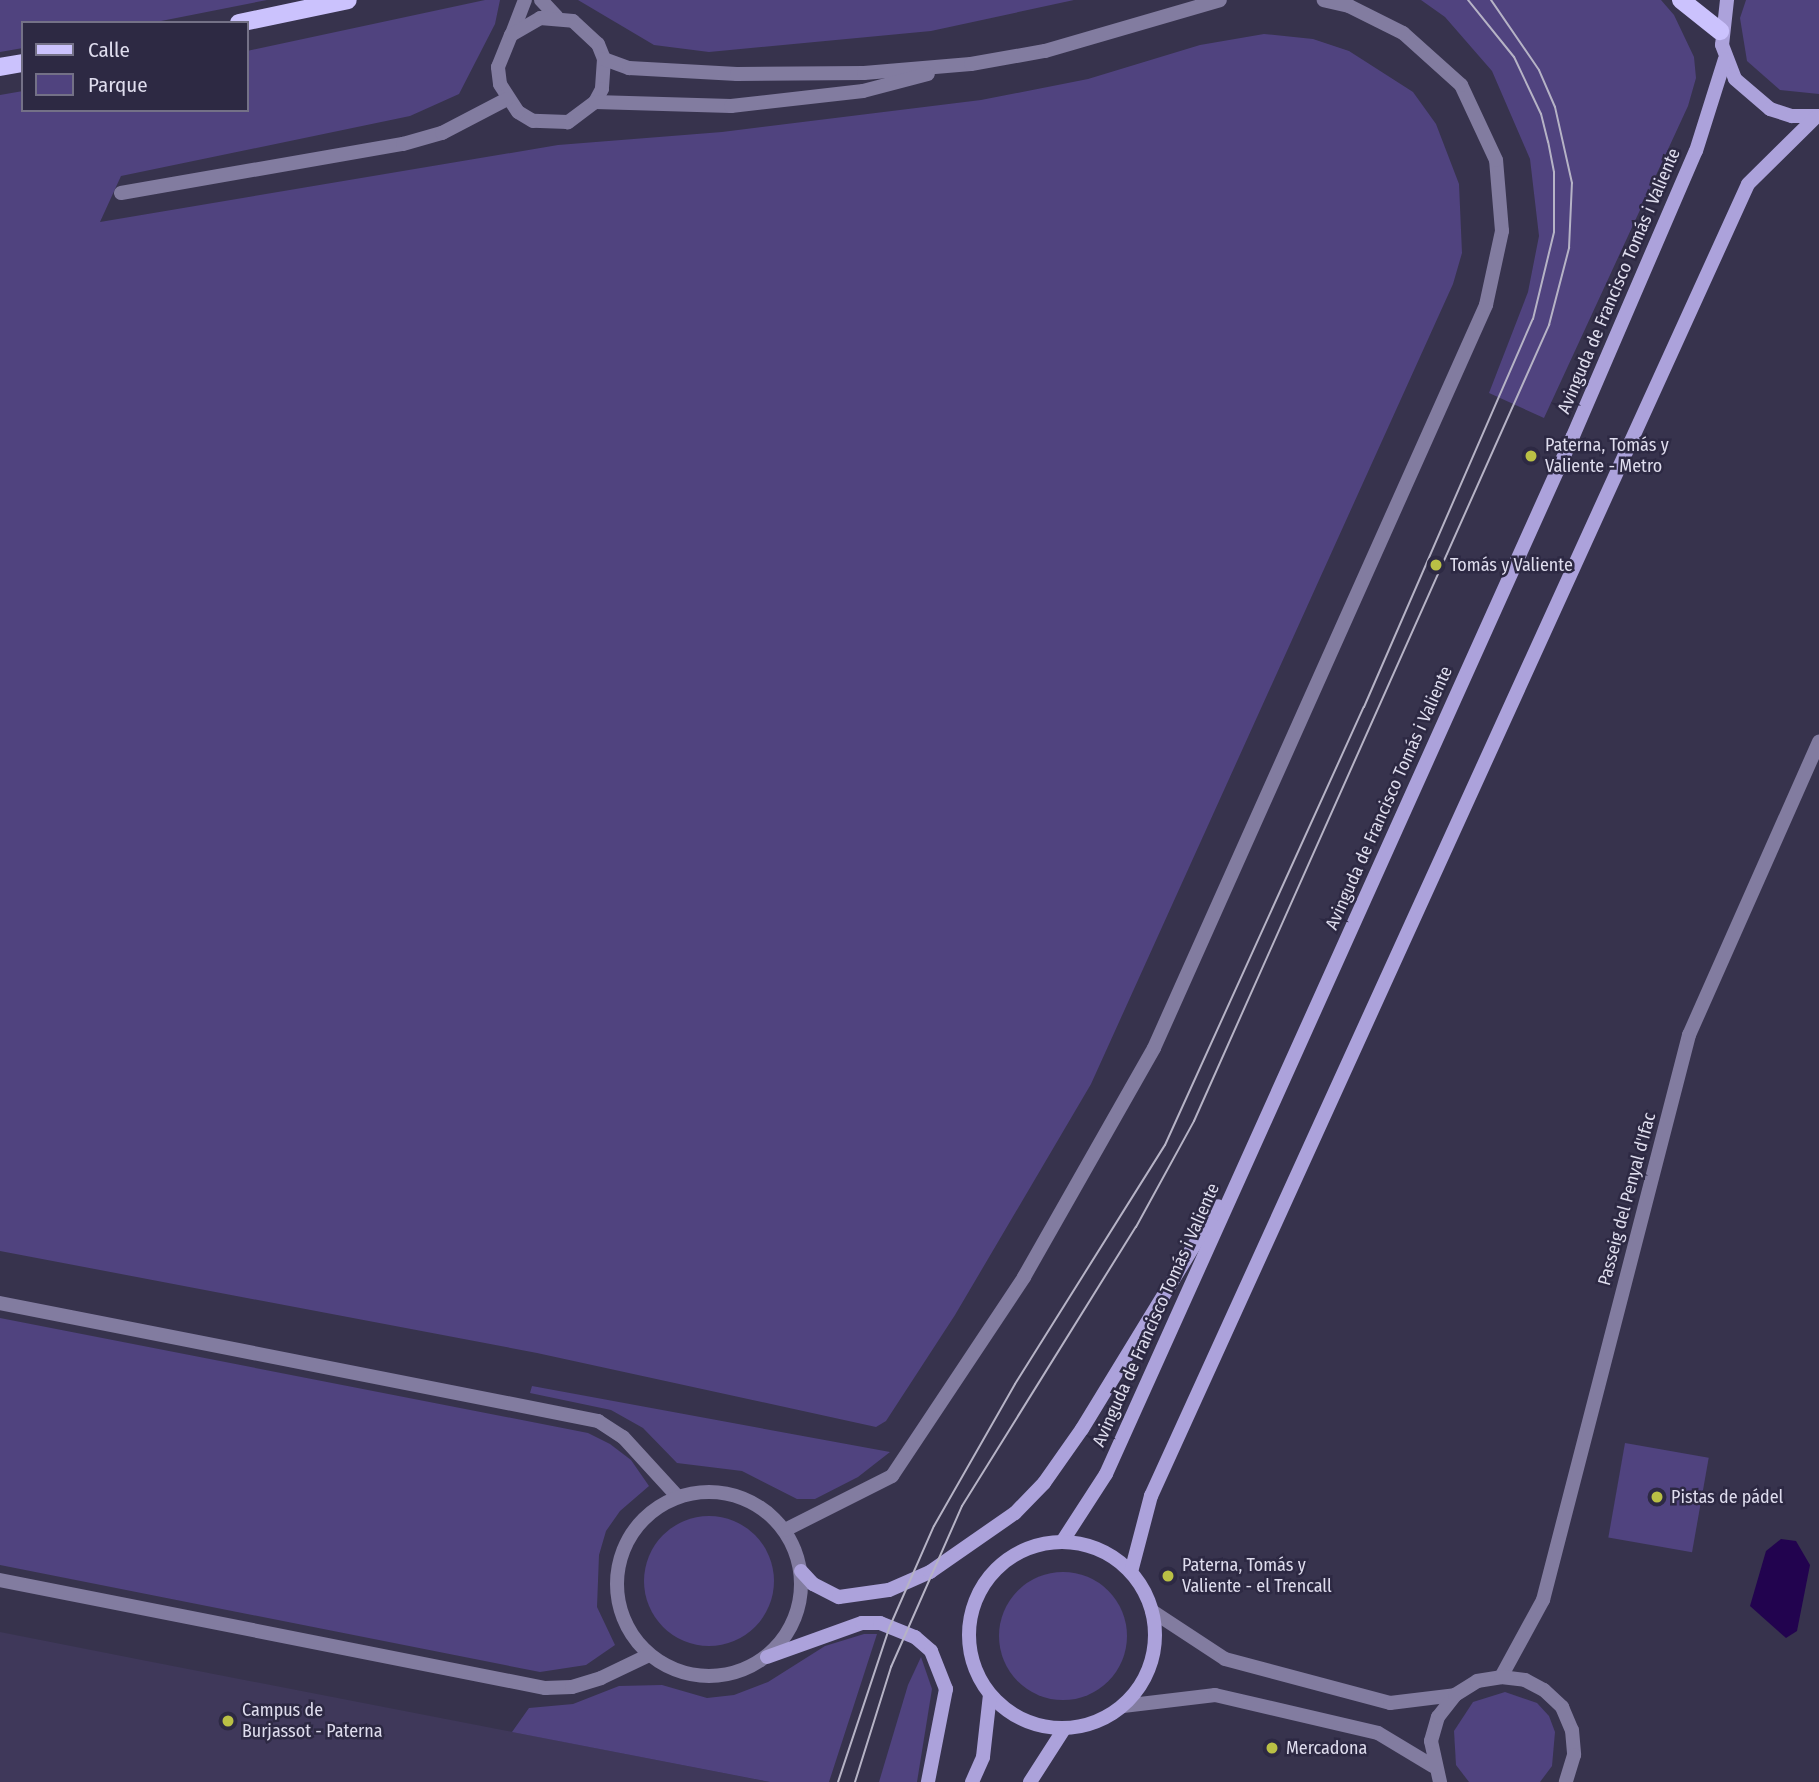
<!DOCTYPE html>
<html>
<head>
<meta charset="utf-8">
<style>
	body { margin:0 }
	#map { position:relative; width:1819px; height:1782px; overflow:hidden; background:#37334d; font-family:"Fira Sans Condensed",sans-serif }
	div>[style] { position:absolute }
	.built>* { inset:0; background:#3f385a }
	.green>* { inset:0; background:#50437f; transform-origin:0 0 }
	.round { border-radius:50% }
	.water>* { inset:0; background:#22034f }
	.minor>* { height:14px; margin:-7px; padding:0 7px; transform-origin:7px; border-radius:7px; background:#827ca0 }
	.minor>.ring { margin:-7px; padding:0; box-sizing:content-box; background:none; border:14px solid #827ca0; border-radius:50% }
	.secondary>* { height:14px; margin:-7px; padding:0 7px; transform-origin:7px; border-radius:7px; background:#aca2db }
	.secondary>.ring { margin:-7px; padding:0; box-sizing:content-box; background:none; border:14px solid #aca2db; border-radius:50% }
	.primary>* { height:18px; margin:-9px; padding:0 9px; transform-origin:9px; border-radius:9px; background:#cbc2fd }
	.tram>* { height:2px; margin:-1px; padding:0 1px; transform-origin:1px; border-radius:1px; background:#b6b3c6 }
	.dots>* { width:19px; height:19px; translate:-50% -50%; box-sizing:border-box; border:4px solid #2d2943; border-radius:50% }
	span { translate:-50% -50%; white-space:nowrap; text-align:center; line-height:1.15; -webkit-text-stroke:5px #2d2943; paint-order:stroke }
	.street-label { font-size:18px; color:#dfddee }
	.poi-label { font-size:18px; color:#dfddee }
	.left { translate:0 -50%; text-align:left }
	.legend { position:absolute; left:21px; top:21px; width:228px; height:91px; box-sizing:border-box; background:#2d2943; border:2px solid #747187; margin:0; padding:9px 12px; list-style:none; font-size:21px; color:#dfddee }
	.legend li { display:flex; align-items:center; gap:14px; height:35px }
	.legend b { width:35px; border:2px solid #747187 }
</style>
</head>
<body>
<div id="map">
	<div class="built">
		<div style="clip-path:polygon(0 1632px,142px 1660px,770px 1782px,0 1782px)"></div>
	</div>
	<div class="green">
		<div style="clip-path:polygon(0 0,267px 0,151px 23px,23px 23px,23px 48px,0 52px)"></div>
		<div style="clip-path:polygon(485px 0,500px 0,495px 24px,459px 94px,410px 116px,121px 176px,100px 222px,558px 145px,722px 132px,981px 100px,1088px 79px,1200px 45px,1264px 34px,1313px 39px,1349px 51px,1413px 92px,1436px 124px,1459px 184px,1462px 253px,1453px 284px,1091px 1084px,955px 1315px,886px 1421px,876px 1427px,537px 1353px,0 1251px,0 95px,23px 91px,23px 110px,247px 110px,247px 51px)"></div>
		<div style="clip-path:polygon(578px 0,1074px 0,931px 31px,709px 52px,654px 45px)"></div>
		<div style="clip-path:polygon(1421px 0,1661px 0,1674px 15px,1694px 57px,1696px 78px,1688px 106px,1544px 418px,1489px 393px,1528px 292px,1539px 236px,1530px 159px,1492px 71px,1445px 17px)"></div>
		<div style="clip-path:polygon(1746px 0,1819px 0,1819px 94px,1780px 90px,1747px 61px,1740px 18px)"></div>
		<div style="clip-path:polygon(0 1318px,588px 1433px,610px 1444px,631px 1460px,649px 1486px,620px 1511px,606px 1531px,599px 1555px,597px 1607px,615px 1645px,586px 1665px,540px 1672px,0 1565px)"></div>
		<div style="clip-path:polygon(532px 1386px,890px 1452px,858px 1477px,815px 1499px,797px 1499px,742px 1471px,677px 1463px,643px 1428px,611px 1410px,530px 1393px)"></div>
		<div style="left:1625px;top:1443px;width:85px;height:96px;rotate:10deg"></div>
		<div class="round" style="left:644px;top:1516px;width:130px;height:130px"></div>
		<div class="round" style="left:999px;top:1572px;width:128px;height:128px"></div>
		<div style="clip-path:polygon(864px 1634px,877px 1634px,829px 1782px,770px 1782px,512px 1732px,529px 1708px,573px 1704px,619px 1686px,662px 1685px,707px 1698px,734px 1695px,768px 1682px,825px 1646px)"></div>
		<div style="clip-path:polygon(921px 1657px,932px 1689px,917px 1782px,879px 1782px,908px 1685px)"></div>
		<div style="clip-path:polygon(1505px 1692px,1537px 1703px,1549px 1716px,1555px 1732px,1552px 1766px,1540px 1782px,1469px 1782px,1456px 1765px,1454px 1731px,1473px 1702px)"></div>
	</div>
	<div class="water">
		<div style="clip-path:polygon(1781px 1539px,1796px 1541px,1810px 1565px,1797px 1631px,1786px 1638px,1750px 1606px,1766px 1551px)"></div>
	</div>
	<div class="minor">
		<div style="left:541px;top:0;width:23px;rotate:47deg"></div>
		<div style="left:513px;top:31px;width:33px;rotate:-69deg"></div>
		<div style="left:604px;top:59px;width:30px;rotate:94deg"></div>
		<div style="left:602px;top:89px;width:15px;rotate:118deg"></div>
		<div style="left:595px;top:102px;width:34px;rotate:143deg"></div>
		<div style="left:568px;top:122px;width:35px;rotate:-178deg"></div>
		<div style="left:533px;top:121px;width:17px;rotate:-149deg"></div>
		<div style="left:518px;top:112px;width:33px;rotate:-123deg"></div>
		<div style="left:500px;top:84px;width:17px;rotate:-97deg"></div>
		<div style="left:498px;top:67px;width:35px;rotate:-68deg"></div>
		<div style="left:511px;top:35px;width:34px;rotate:-30deg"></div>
		<div style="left:540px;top:18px;width:33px;rotate:5deg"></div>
		<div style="left:573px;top:21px;width:34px;rotate:43deg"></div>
		<div style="left:598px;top:44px;width:16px;rotate:68deg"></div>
		<div style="left:604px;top:59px;width:27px;rotate:20deg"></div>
		<div style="left:629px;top:68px;width:108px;rotate:3.2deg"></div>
		<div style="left:737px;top:74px;width:127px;rotate:-0.5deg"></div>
		<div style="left:864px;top:73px;width:107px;rotate:-4.8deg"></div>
		<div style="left:971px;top:64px;width:75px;rotate:-10deg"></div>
		<div style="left:1045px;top:51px;width:182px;rotate:-16.2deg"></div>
		<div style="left:595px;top:102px;width:136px;rotate:1.7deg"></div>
		<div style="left:731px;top:106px;width:133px;rotate:-6.5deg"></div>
		<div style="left:863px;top:91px;width:67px;rotate:-14.7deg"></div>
		<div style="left:121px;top:193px;width:286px;rotate:-9.9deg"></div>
		<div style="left:403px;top:144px;width:41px;rotate:-15.8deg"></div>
		<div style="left:442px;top:133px;width:73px;rotate:-27.6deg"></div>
		<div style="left:0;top:1303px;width:610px;rotate:11.16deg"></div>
		<div style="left:598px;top:1421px;width:30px;rotate:33deg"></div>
		<div style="left:623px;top:1437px;width:81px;rotate:47.5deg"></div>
		<div class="ring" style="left:617px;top:1492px;width:170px;height:170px"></div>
		<div style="left:785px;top:1530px;width:120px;rotate:-26.8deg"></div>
		<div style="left:892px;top:1476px;width:239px;rotate:-56.4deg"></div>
		<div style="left:1024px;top:1277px;width:263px;rotate:-60.4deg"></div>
		<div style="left:1154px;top:1048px;width:814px;rotate:-65.92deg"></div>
		<div style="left:1486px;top:305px;width:76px;rotate:-77.8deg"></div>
		<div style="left:1502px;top:231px;width:71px;rotate:-94.8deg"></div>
		<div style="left:1496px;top:160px;width:83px;rotate:-115deg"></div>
		<div style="left:1461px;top:85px;width:78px;rotate:-138.1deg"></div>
		<div style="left:1403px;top:33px;width:60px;rotate:-153.4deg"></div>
		<div style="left:1349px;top:6px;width:26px;rotate:-167deg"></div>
		<div style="left:0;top:1580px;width:556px;rotate:11.21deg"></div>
		<div style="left:545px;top:1688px;width:27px;rotate:-2deg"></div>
		<div style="left:572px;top:1687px;width:30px;rotate:-17deg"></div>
		<div style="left:601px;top:1678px;width:53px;rotate:-25.6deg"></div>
		<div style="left:1152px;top:1611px;width:87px;rotate:33.3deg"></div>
		<div style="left:1225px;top:1659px;width:171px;rotate:14.9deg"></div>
		<div style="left:1390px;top:1703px;width:65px;rotate:-7deg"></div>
		<div style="left:1501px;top:1677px;width:88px;rotate:-61.4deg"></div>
		<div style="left:1543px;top:1600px;width:584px;rotate:-75.51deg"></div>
		<div style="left:1689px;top:1035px;width:321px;rotate:-66.1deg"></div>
		<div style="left:1123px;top:1706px;width:93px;rotate:-6.8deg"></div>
		<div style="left:1215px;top:1695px;width:167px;rotate:13.1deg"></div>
		<div style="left:1378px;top:1733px;width:64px;rotate:31deg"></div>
		<div style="left:1440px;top:1782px;width:42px;rotate:-102.4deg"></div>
		<div style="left:1431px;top:1741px;width:25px;rotate:-74deg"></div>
		<div style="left:1438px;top:1717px;width:28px;rotate:-52deg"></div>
		<div style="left:1455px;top:1695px;width:26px;rotate:-32deg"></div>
		<div style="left:1477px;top:1681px;width:24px;rotate:-9deg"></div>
		<div style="left:1501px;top:1677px;width:24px;rotate:7deg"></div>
		<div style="left:1525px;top:1680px;width:21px;rotate:28deg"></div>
		<div style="left:1544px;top:1690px;width:25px;rotate:43deg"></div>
		<div style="left:1562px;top:1707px;width:25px;rotate:67deg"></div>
		<div style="left:1572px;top:1730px;width:25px;rotate:85deg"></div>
		<div style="left:1574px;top:1755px;width:28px;rotate:107deg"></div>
	</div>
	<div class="secondary">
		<div style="left:1727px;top:0;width:45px;rotate:96.3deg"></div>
		<div style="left:1722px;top:45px;width:36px;rotate:69deg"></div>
		<div style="left:1735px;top:79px;width:46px;rotate:40.6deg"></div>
		<div style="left:1770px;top:109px;width:23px;rotate:18deg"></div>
		<div style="left:1792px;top:116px;width:26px"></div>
		<div style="left:1062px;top:1542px;width:81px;rotate:-57.1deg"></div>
		<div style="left:1106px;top:1474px;width:1138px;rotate:-65.78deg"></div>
		<div style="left:1573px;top:436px;width:310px;rotate:-66.7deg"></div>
		<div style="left:1696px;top:151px;width:96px;rotate:-72.5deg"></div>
		<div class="ring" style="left:969px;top:1542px;width:172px;height:172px"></div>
		<div style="left:801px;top:1571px;width:18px;rotate:47deg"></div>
		<div style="left:813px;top:1584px;width:29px;rotate:27deg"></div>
		<div style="left:839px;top:1597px;width:50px;rotate:-8deg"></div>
		<div style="left:889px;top:1590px;width:45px;rotate:-23.7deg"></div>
		<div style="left:930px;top:1572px;width:103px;rotate:-34.8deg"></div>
		<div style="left:1015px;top:1513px;width:42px;rotate:-46deg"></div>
		<div style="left:1044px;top:1483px;width:66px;rotate:-54.9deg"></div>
		<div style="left:1082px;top:1429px;width:261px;rotate:-58.6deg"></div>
		<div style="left:1131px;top:1572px;width:79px;rotate:-75.3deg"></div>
		<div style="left:1151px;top:1496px;width:1441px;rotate:-65.53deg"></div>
		<div style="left:1748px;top:184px;width:95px;rotate:-44.6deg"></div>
		<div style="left:767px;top:1657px;width:101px;rotate:-19.7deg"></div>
		<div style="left:862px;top:1623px;width:18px"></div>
		<div style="left:880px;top:1623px;width:38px;rotate:22deg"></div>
		<div style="left:915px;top:1637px;width:21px;rotate:41deg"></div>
		<div style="left:931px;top:1651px;width:41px;rotate:68.5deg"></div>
		<div style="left:946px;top:1689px;width:95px;rotate:101deg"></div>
		<div style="left:972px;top:1782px;width:27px;rotate:-66deg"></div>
		<div style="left:983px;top:1757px;width:62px;rotate:-83.6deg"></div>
		<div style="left:1030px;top:1782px;width:63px;rotate:-57.3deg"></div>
	</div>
	<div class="primary">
		<div style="left:1681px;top:0;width:50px;rotate:38.5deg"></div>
		<div style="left:239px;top:23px;width:111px;rotate:-11.9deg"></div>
		<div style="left:0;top:67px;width:23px;rotate:-10deg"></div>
	</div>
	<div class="tram">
		<div style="left:838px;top:1782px;width:164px;rotate:-71.6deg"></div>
		<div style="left:890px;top:1626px;width:109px;rotate:-66.3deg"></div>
		<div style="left:934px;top:1526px;width:163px;rotate:-60.3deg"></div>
		<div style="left:1015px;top:1384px;width:282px;rotate:-57.9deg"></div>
		<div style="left:1165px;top:1145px;width:481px;rotate:-65.6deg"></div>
		<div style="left:1364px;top:707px;width:423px;rotate:-66.5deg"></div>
		<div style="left:1533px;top:319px;width:89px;rotate:-76.4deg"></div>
		<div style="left:1554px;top:232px;width:60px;rotate:-90deg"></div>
		<div style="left:1554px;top:172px;width:31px;rotate:-101deg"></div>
		<div style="left:1548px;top:142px;width:29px;rotate:-104deg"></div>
		<div style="left:1541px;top:114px;width:63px;rotate:-115.3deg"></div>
		<div style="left:1514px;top:57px;width:73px;rotate:-128.9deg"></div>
		<div style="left:855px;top:1782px;width:121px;rotate:-72.6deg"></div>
		<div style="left:891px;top:1667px;width:176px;rotate:-66.2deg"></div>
		<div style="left:962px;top:1506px;width:329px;rotate:-58.1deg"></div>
		<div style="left:1136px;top:1227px;width:121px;rotate:-61.3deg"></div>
		<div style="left:1194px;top:1121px;width:872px;rotate:-65.96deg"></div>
		<div style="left:1549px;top:325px;width:80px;rotate:-75.4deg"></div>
		<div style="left:1569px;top:248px;width:65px;rotate:-87.4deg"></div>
		<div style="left:1572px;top:183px;width:78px;rotate:-102.6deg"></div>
		<div style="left:1555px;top:107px;width:40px;rotate:-113.4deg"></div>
		<div style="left:1539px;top:70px;width:85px;rotate:-124.4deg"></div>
	</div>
	<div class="dots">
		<div style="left:1531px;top:456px;background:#bac045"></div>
		<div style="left:1436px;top:565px;background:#bac045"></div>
		<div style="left:1657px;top:1497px;background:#bac045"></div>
		<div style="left:1168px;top:1576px;background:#bac045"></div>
		<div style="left:228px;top:1721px;background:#bac045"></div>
		<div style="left:1272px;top:1748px;background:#bac045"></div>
	</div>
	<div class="street-label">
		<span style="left:1619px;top:281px;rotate:-67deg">Avinguda de Francisco Tomás i Valiente</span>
		<span style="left:1389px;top:798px;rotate:-66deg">Avinguda de Francisco Tomás i Valiente</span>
		<span style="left:1627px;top:1199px;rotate:-75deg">Passeig del Penyal d'Ifac</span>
		<span style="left:1156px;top:1315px;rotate:-66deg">Avinguda de Francisco Tomás i Valiente</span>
	</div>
	<div class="poi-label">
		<span class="left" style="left:1545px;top:456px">Paterna, Tomás y<br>Valiente - Metro</span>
		<span class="left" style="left:1450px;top:565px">Tomás y Valiente</span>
		<span class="left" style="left:1671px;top:1497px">Pistas de pádel</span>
		<span class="left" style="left:1182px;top:1576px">Paterna, Tomás y<br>Valiente - el Trencall</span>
		<span class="left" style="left:242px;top:1721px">Campus de<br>Burjassot - Paterna</span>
		<span class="left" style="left:1286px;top:1748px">Mercadona</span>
	</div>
	<ul class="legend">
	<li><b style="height:9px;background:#cbc2fd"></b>Calle</li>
	<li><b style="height:19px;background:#50437f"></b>Parque</li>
	</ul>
</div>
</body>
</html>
